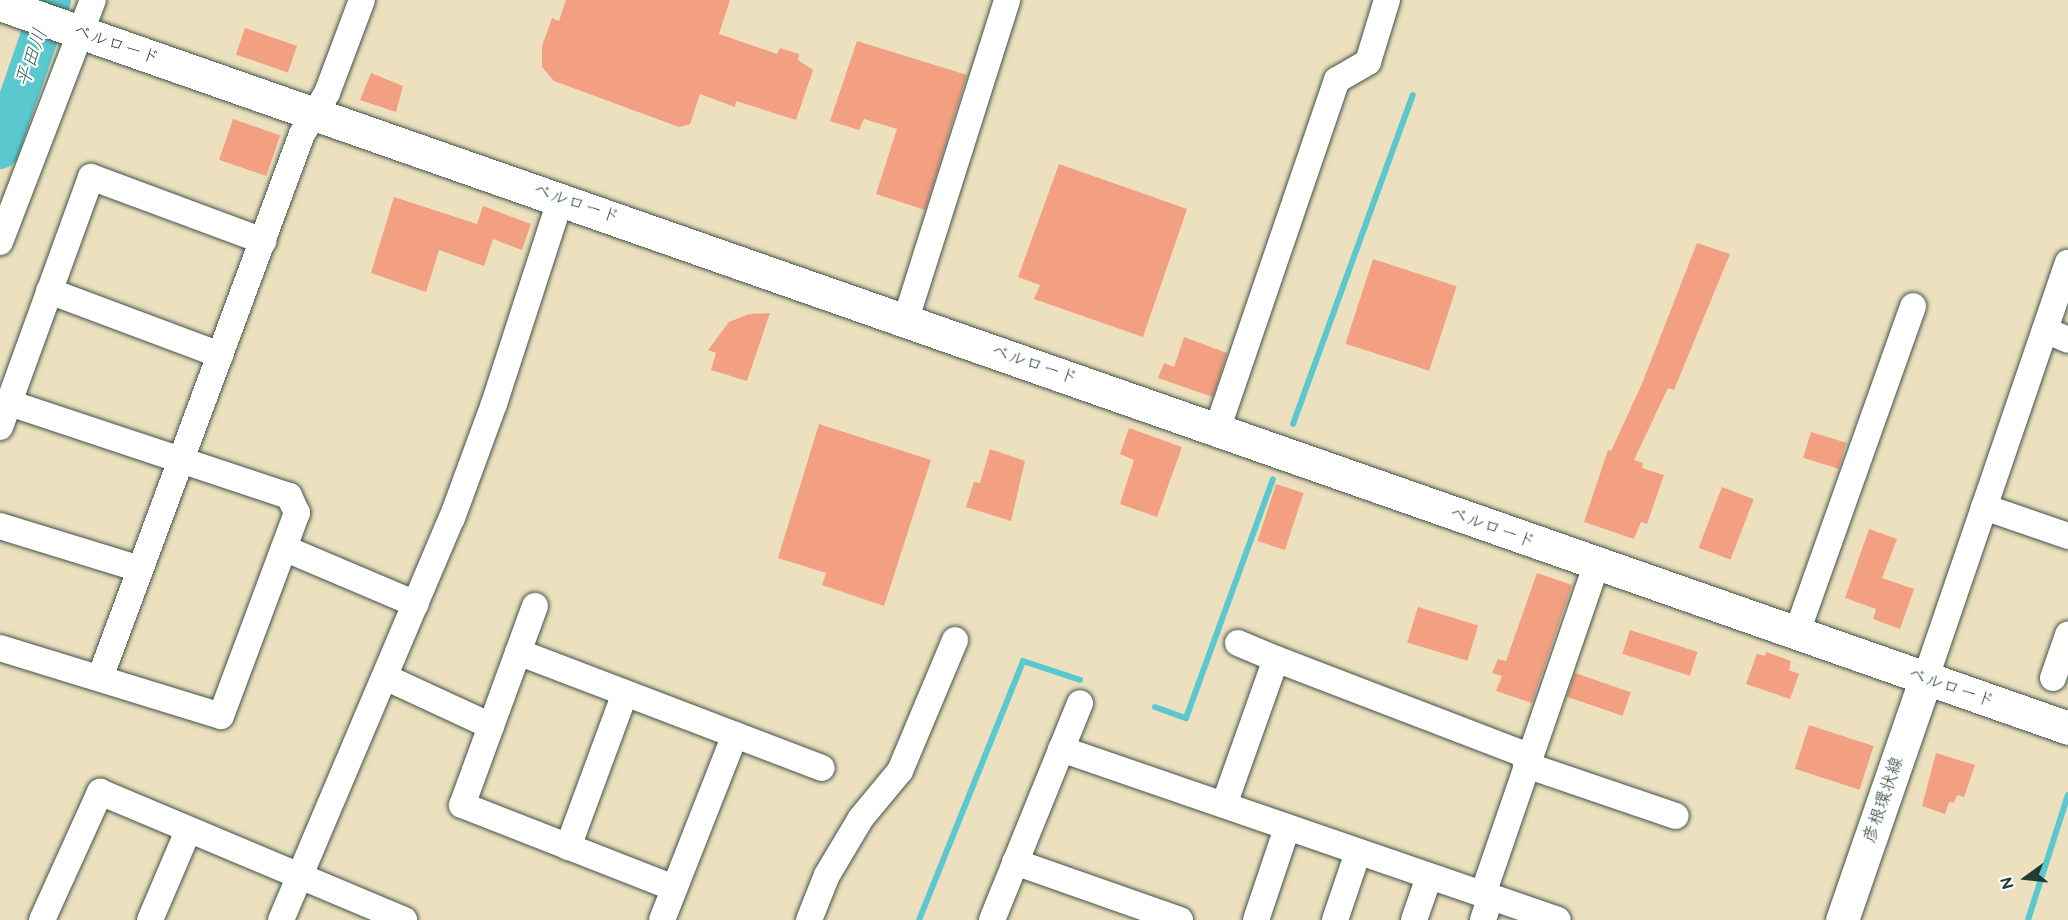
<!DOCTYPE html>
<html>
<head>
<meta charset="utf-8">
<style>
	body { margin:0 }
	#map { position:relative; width:2068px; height:920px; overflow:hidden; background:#ede0be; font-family:"Balsamiq Sans","Klee One",sans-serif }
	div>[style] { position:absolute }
	.stream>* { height:6px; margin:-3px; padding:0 3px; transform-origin:3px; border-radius:3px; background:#5bc8d0 }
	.river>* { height:38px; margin:-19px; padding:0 19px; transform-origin:19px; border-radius:19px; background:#5bc8d0 }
	.building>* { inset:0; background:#f3a082; transform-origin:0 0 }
	.roads { filter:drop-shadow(0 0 2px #3e5549) drop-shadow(0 0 2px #3e5549) }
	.minor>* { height:26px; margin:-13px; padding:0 13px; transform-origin:13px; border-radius:13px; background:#fff }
	.major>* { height:33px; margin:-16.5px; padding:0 16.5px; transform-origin:16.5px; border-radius:16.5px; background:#fff }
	span { translate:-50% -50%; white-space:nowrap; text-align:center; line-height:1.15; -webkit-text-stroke:4.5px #fff; paint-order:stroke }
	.street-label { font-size:18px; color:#1f3d34 }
	.water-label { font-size:20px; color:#2e605b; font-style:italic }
	.north { position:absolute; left:1996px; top:848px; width:60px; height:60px; -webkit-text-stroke:4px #fff; paint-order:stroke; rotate:255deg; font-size:16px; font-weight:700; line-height:24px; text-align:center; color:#1f3d34 }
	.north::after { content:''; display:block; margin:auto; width:21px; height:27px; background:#1f3d34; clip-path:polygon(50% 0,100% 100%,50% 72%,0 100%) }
</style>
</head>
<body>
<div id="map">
	<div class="stream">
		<div style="left:1293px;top:424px;width:350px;rotate:-70deg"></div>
		<div style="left:1155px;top:707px;width:33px;rotate:20deg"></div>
		<div style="left:1186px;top:718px;width:254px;rotate:-70deg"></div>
		<div style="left:919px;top:920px;width:279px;rotate:-68.1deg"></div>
		<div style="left:1023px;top:661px;width:60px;rotate:18.4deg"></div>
		<div style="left:2028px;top:920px;width:131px;rotate:-72.3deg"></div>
	</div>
	<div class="river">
		<div style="left:0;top:150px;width:159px;rotate:-70.9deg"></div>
	</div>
	<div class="building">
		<div style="clip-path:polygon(566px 0,730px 0,719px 34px,777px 54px,780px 48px,799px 54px,798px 60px,813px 70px,796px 120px,736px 101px,735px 107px,700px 94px,690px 124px,679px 127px,554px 81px,542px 67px,542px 46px,552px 18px,559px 21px)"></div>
		<div style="left:245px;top:28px;width:55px;height:28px;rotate:19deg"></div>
		<div style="clip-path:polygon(857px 41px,967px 75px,925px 210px,876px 194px,897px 129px,864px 119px,859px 130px,830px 121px)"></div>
		<div style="clip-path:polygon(371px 73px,403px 86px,396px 112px,360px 100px)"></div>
		<div style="left:233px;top:119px;width:50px;height:43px;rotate:19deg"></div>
		<div style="clip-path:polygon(1059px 164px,1187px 209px,1143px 337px,1034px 299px,1040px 285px,1018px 277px)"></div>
		<div style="clip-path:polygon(394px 197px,477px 224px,483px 206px,531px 224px,522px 250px,493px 239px,484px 266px,439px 250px,426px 292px,371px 273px)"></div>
		<div style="clip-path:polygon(1697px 243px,1730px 254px,1674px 390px,1668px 388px,1634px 460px,1643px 463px,1642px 468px,1664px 475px,1647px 524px,1641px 522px,1634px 539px,1584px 522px,1608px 450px,1611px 451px,1641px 386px)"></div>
		<div style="left:1373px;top:259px;width:88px;height:89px;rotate:18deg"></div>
		<div style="clip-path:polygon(770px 313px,747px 381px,711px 370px,716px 353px,708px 350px,729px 322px,749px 314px)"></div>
		<div style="clip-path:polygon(1184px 337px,1227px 353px,1213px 397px,1158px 378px,1164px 363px,1174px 367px)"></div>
		<div style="clip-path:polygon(819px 424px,931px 460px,884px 606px,822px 585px,826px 573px,778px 558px)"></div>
		<div style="clip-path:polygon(1129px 428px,1182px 447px,1157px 517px,1120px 504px,1134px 460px,1120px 454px)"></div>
		<div style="left:1811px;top:432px;width:37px;height:27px;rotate:17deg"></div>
		<div style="clip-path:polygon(990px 449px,1025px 461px,1011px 521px,966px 507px,974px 482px,980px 483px)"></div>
		<div style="left:1276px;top:484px;width:29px;height:60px;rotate:18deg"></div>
		<div style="left:1722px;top:487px;width:34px;height:65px;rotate:21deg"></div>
		<div style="clip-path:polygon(1869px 529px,1897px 539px,1882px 578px,1914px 589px,1900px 629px,1873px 619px,1876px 609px,1845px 598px)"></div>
		<div style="clip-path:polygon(1537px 573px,1572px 585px,1532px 703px,1496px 691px,1502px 676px,1492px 673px,1498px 659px,1506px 661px)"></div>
		<div style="left:1418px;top:607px;width:63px;height:37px;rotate:17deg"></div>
		<div style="left:1630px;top:630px;width:71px;height:25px;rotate:18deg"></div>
		<div style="clip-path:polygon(1766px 652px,1791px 661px,1789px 670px,1799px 674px,1790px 699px,1746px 684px,1757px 654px,1765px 656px)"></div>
		<div style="left:1575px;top:673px;width:59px;height:25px;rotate:19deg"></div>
		<div style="left:1809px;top:725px;width:68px;height:46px;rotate:18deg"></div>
		<div style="clip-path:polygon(1936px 753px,1975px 765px,1964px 797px,1957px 795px,1954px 803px,1949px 802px,1945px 814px,1922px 806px)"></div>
	</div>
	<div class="roads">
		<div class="minor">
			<div style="left:0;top:242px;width:259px;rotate:-69deg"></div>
			<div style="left:49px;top:291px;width:183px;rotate:20.5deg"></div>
			<div style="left:906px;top:319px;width:335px;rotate:-72.4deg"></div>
			<div style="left:2045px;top:330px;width:25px;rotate:23deg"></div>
			<div style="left:0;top:427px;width:266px;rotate:-70deg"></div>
			<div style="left:91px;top:177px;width:184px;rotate:20.4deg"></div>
			<div style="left:1217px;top:430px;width:370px;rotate:-71.1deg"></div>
			<div style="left:1337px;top:80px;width:36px;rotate:-30deg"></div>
			<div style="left:1368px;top:62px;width:65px;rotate:-73deg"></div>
			<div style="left:1984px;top:507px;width:89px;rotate:19deg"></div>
			<div style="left:0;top:526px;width:146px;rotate:17.1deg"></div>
			<div style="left:284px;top:548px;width:143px;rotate:23deg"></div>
			<div style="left:535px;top:606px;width:212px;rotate:110.1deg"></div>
			<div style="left:462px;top:805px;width:228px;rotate:21.4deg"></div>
			<div style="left:1796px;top:635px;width:349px;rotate:-70.4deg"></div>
			<div style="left:1238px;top:643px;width:41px;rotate:22.8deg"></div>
			<div style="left:0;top:648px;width:231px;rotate:17.1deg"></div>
			<div style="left:221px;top:716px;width:217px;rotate:-69.5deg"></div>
			<div style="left:297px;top:513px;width:19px;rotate:-115deg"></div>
			<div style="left:289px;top:496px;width:295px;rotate:-161.6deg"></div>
			<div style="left:518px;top:652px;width:325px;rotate:20.9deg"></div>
			<div style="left:385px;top:677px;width:117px;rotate:24.8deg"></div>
			<div style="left:100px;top:678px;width:580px;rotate:-69.63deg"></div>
			<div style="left:302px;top:134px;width:48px;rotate:-58.6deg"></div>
			<div style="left:327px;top:93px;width:99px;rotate:-69.4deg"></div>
			<div style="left:2053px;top:678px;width:46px;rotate:-70.8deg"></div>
			<div style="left:1925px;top:680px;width:441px;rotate:-71.1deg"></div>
			<div style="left:1061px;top:749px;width:446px;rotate:19deg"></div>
			<div style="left:1483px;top:894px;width:348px;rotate:-71deg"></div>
			<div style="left:1526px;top:765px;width:158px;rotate:18.8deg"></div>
			<div style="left:1224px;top:805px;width:155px;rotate:-70.4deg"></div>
			<div style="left:1276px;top:659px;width:271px;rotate:21deg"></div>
			<div style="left:568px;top:847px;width:164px;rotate:-69.7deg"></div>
			<div style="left:1015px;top:862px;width:175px;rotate:19.4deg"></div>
			<div style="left:1483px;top:894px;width:79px;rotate:19.1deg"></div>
			<div style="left:42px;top:920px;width:141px;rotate:-65.6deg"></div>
			<div style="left:100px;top:792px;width:330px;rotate:22.8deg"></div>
			<div style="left:150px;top:920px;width:97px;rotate:-66.9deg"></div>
			<div style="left:281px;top:920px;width:437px;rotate:-67deg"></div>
			<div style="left:452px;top:518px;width:121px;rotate:-69.8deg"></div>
			<div style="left:494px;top:404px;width:217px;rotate:-72deg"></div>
			<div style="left:662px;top:920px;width:199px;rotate:-68.5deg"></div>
			<div style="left:809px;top:920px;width:48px;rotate:-68.2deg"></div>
			<div style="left:827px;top:875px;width:66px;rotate:-59.2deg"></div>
			<div style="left:861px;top:818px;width:61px;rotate:-50.3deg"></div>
			<div style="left:900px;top:771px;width:142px;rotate:-67.2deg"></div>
			<div style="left:992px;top:920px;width:234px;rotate:-67.9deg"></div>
			<div style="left:1256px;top:920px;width:97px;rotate:-71.4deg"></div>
			<div style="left:1335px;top:920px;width:72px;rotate:-71.3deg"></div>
			<div style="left:1414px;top:920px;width:46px;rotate:-70.8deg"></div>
			<div style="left:1483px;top:920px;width:25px;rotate:-72deg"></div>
		</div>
		<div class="major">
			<div style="left:0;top:4px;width:2191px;rotate:19.29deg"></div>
			<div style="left:1842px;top:920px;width:254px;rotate:-70.9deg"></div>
		</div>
	</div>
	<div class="street-label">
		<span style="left:116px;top:45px;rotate:19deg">ベルロード</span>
		<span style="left:576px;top:204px;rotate:19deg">ベルロード</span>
		<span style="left:1034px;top:365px;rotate:19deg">ベルロード</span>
		<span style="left:1492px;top:528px;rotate:20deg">ベルロード</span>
		<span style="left:1951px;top:688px;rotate:19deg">ベルロード</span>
		<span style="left:1884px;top:800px;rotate:-71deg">彦根環状線</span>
	</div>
	<div class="water-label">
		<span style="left:32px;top:58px;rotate:-71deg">平田川</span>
	</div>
	<div class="north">N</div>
</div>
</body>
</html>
